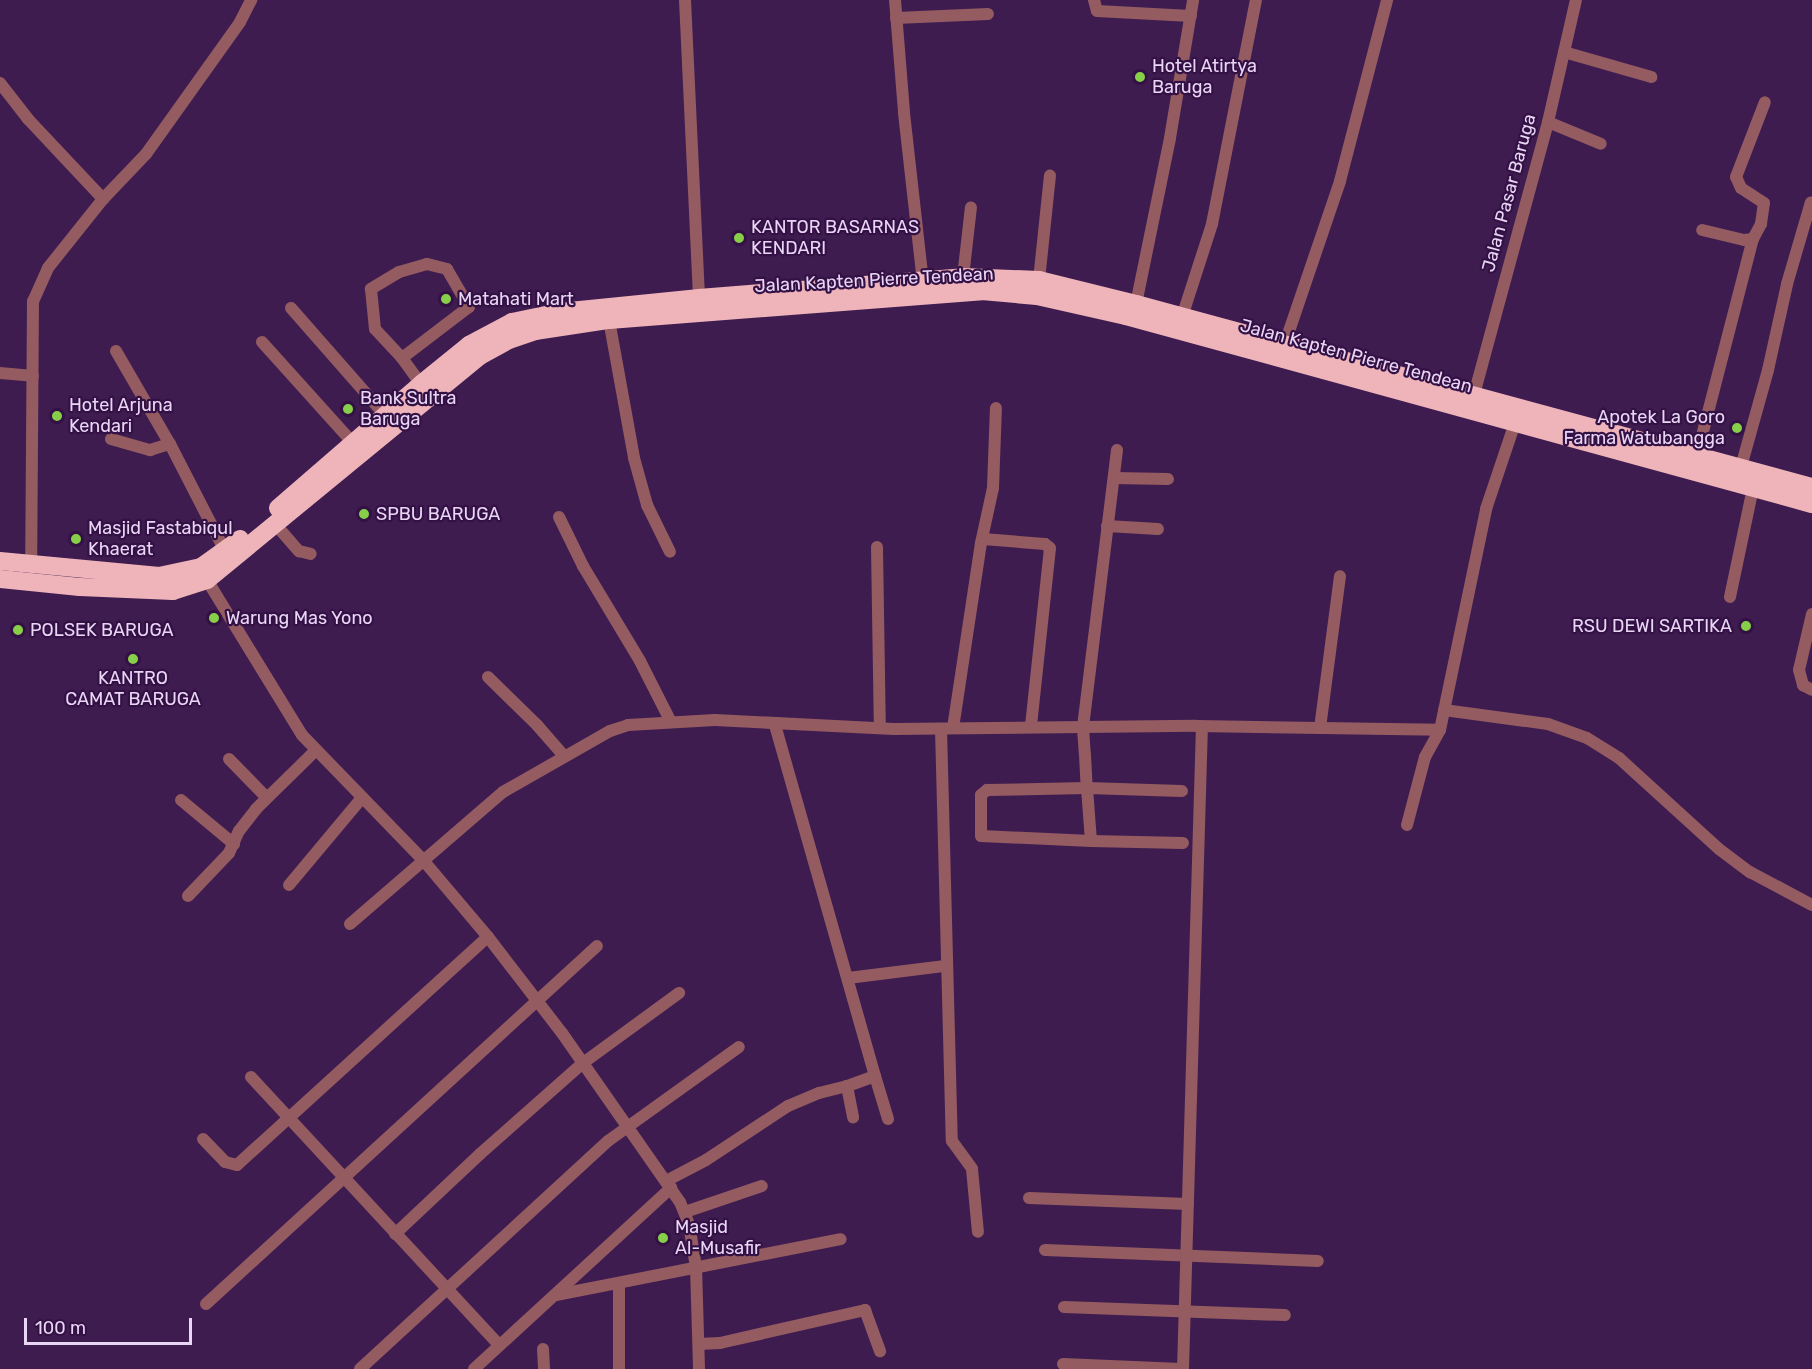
<!DOCTYPE html>
<html>
<head>
<meta charset="utf-8">
<style>
	body { margin:0 }
	#map { position:relative; width:1812px; height:1369px; overflow:hidden; background:#3e1c50; font-family:Rubik,sans-serif }
	div>[style] { position:absolute }
	.street>* { height:12px; margin:-6px; padding:0 6px; transform-origin:6px; border-radius:6px; background:#945b61 }
	.highway>* { height:18px; margin:-9px; padding:0 9px; transform-origin:9px; border-radius:9px; background:#eeb4b9 }
	.dots>* { width:16px; height:16px; translate:-50% -50%; box-sizing:border-box; border:3px solid #341145; border-radius:50% }
	span { translate:-50% -50%; white-space:nowrap; text-align:center; line-height:1.15; -webkit-text-stroke:4.5px #341145; paint-order:stroke }
	.poi-label { font-size:18px; color:#e9d6f5 }
	.left { translate:0 -50%; text-align:left }
	.right { translate:-100% -50%; text-align:right }
	.street-label { font-size:18px; color:#e9d6f5 }
	.scale { position:absolute; left:24px; top:1318px; width:168px; height:27px; box-sizing:border-box; border:3px solid #e9d6f5; border-top:0; padding-left:8px; font-size:18px; line-height:21px; white-space:nowrap; color:#e9d6f5; -webkit-text-stroke:4px #341145; paint-order:stroke }
</style>
</head>
<body>
<div id="map">
	<div class="street">
		<div style="left:685px;top:0;width:298px;rotate:87.3deg"></div>
		<div style="left:895px;top:0;width:113px;rotate:85.4deg"></div>
		<div style="left:904px;top:113px;width:170px;rotate:83.6deg"></div>
		<div style="left:1094px;top:0;width:11px;rotate:75deg"></div>
		<div style="left:1097px;top:11px;width:94px;rotate:3deg"></div>
		<div style="left:896px;top:18px;width:92px;rotate:-2.5deg"></div>
		<div style="left:1564px;top:52px;width:91px;rotate:16deg"></div>
		<div style="left:0;top:83px;width:46px;rotate:52.1deg"></div>
		<div style="left:28px;top:119px;width:110px;rotate:46.8deg"></div>
		<div style="left:103px;top:199px;width:88px;rotate:128.6deg"></div>
		<div style="left:48px;top:268px;width:36px;rotate:114deg"></div>
		<div style="left:33px;top:301px;width:264px;rotate:90.4deg"></div>
		<div style="left:1548px;top:122px;width:57px;rotate:22.5deg"></div>
		<div style="left:103px;top:199px;width:62px;rotate:-46.3deg"></div>
		<div style="left:146px;top:154px;width:162px;rotate:-54.5deg"></div>
		<div style="left:240px;top:22px;width:25px;rotate:-63deg"></div>
		<div style="left:1753px;top:239px;width:17px;rotate:-62deg"></div>
		<div style="left:1761px;top:224px;width:21px;rotate:-82deg"></div>
		<div style="left:1764px;top:203px;width:27px;rotate:-147deg"></div>
		<div style="left:1741px;top:188px;width:12px;rotate:-114deg"></div>
		<div style="left:1736px;top:177px;width:80px;rotate:-68.9deg"></div>
		<div style="left:963px;top:277px;width:70px;rotate:-83.5deg"></div>
		<div style="left:1039px;top:280px;width:105px;rotate:-84deg"></div>
		<div style="left:1136px;top:304px;width:169px;rotate:-78.4deg"></div>
		<div style="left:1170px;top:138px;width:140px;rotate:-80.5deg"></div>
		<div style="left:291px;top:308px;width:142px;rotate:48.7deg"></div>
		<div style="left:1182px;top:317px;width:98px;rotate:-72.1deg"></div>
		<div style="left:1212px;top:224px;width:228px;rotate:-78.9deg"></div>
		<div style="left:609px;top:320px;width:140px;rotate:79.7deg"></div>
		<div style="left:634px;top:458px;width:49px;rotate:74.5deg"></div>
		<div style="left:647px;top:505px;width:52px;rotate:63.9deg"></div>
		<div style="left:262px;top:342px;width:135px;rotate:48deg"></div>
		<div style="left:1285px;top:343px;width:171px;rotate:-71.2deg"></div>
		<div style="left:1340px;top:181px;width:187px;rotate:-75.4deg"></div>
		<div style="left:116px;top:351px;width:108px;rotate:59.9deg"></div>
		<div style="left:170px;top:444px;width:120px;rotate:62.8deg"></div>
		<div style="left:402px;top:358px;width:84px;rotate:-37.3deg"></div>
		<div style="left:469px;top:307px;width:44px;rotate:-120.1deg"></div>
		<div style="left:447px;top:269px;width:21px;rotate:-166deg"></div>
		<div style="left:427px;top:264px;width:29px;rotate:164deg"></div>
		<div style="left:399px;top:272px;width:33px;rotate:149deg"></div>
		<div style="left:371px;top:289px;width:40px;rotate:84.3deg"></div>
		<div style="left:375px;top:329px;width:40px;rotate:47deg"></div>
		<div style="left:402px;top:358px;width:32px;rotate:54deg"></div>
		<div style="left:0;top:373px;width:33px;rotate:5deg"></div>
		<div style="left:1472px;top:402px;width:290px;rotate:-74.8deg"></div>
		<div style="left:1548px;top:122px;width:125px;rotate:-77.1deg"></div>
		<div style="left:111px;top:439px;width:41px;rotate:15.8deg"></div>
		<div style="left:150px;top:450px;width:21px;rotate:-17deg"></div>
		<div style="left:1117px;top:450px;width:280px;rotate:97deg"></div>
		<div style="left:1083px;top:728px;width:27px;rotate:86deg"></div>
		<div style="left:1085px;top:755px;width:33px;rotate:87deg"></div>
		<div style="left:1087px;top:788px;width:53px;rotate:85.7deg"></div>
		<div style="left:1091px;top:841px;width:110px;rotate:-177.4deg"></div>
		<div style="left:981px;top:836px;width:41px;rotate:-90deg"></div>
		<div style="left:981px;top:795px;width:8px;rotate:-40deg"></div>
		<div style="left:987px;top:790px;width:100px;rotate:-1.1deg"></div>
		<div style="left:1087px;top:788px;width:95px;rotate:1.8deg"></div>
		<div style="left:1697px;top:455px;width:223px;rotate:-75.5deg"></div>
		<div style="left:1753px;top:239px;width:9px;rotate:174deg"></div>
		<div style="left:1744px;top:240px;width:43px;rotate:-166.6deg"></div>
		<div style="left:1741px;top:467px;width:101px;rotate:-74.4deg"></div>
		<div style="left:1768px;top:370px;width:88px;rotate:-77.5deg"></div>
		<div style="left:1787px;top:284px;width:85px;rotate:-73.7deg"></div>
		<div style="left:1114px;top:478px;width:54px;rotate:1.1deg"></div>
		<div style="left:559px;top:517px;width:55px;rotate:63.9deg"></div>
		<div style="left:583px;top:566px;width:111px;rotate:59deg"></div>
		<div style="left:640px;top:661px;width:68px;rotate:63.1deg"></div>
		<div style="left:276px;top:525px;width:35px;rotate:49deg"></div>
		<div style="left:299px;top:551px;width:12px;rotate:14deg"></div>
		<div style="left:1107px;top:526px;width:51px;rotate:3.4deg"></div>
		<div style="left:983px;top:539px;width:62px;rotate:4.6deg"></div>
		<div style="left:1045px;top:544px;width:6px;rotate:39deg"></div>
		<div style="left:1050px;top:548px;width:180px;rotate:96.1deg"></div>
		<div style="left:877px;top:547px;width:181px;rotate:89.1deg"></div>
		<div style="left:207px;top:580px;width:182px;rotate:58.5deg"></div>
		<div style="left:302px;top:735px;width:174px;rotate:45.9deg"></div>
		<div style="left:423px;top:860px;width:101px;rotate:49.8deg"></div>
		<div style="left:488px;top:937px;width:121px;rotate:52.4deg"></div>
		<div style="left:562px;top:1033px;width:206px;rotate:55.1deg"></div>
		<div style="left:680px;top:1202px;width:24px;rotate:68deg"></div>
		<div style="left:689px;top:1224px;width:44px;rotate:80.8deg"></div>
		<div style="left:696px;top:1267px;width:102px;rotate:88.3deg"></div>
		<div style="left:1730px;top:597px;width:111px;rotate:-78.1deg"></div>
		<div style="left:1812px;top:614px;width:57px;rotate:103.1deg"></div>
		<div style="left:1799px;top:670px;width:16px;rotate:75deg"></div>
		<div style="left:1803px;top:685px;width:10px;rotate:29deg"></div>
		<div style="left:488px;top:677px;width:69px;rotate:44.4deg"></div>
		<div style="left:537px;top:725px;width:41px;rotate:48.9deg"></div>
		<div style="left:1444px;top:710px;width:105px;rotate:7.7deg"></div>
		<div style="left:1548px;top:724px;width:41px;rotate:19.7deg"></div>
		<div style="left:1587px;top:738px;width:38px;rotate:32deg"></div>
		<div style="left:1619px;top:758px;width:135px;rotate:42.3deg"></div>
		<div style="left:1719px;top:849px;width:39px;rotate:37deg"></div>
		<div style="left:1750px;top:872px;width:70px;rotate:28deg"></div>
		<div style="left:775px;top:725px;width:365px;rotate:74.1deg"></div>
		<div style="left:875px;top:1076px;width:30px;rotate:160deg"></div>
		<div style="left:953px;top:728px;width:187px;rotate:-81.4deg"></div>
		<div style="left:981px;top:543px;width:56px;rotate:-77.7deg"></div>
		<div style="left:993px;top:488px;width:80px;rotate:-87.9deg"></div>
		<div style="left:1320px;top:728px;width:153px;rotate:-82.5deg"></div>
		<div style="left:941px;top:729px;width:412px;rotate:88.5deg"></div>
		<div style="left:952px;top:1141px;width:34px;rotate:54deg"></div>
		<div style="left:972px;top:1169px;width:63px;rotate:84.6deg"></div>
		<div style="left:229px;top:759px;width:54px;rotate:45.7deg"></div>
		<div style="left:181px;top:800px;width:69px;rotate:39.7deg"></div>
		<div style="left:1407px;top:825px;width:70px;rotate:-75.2deg"></div>
		<div style="left:1425px;top:757px;width:31px;rotate:-61deg"></div>
		<div style="left:1440px;top:730px;width:226px;rotate:-78.2deg"></div>
		<div style="left:1486px;top:509px;width:91px;rotate:-71.4deg"></div>
		<div style="left:1091px;top:841px;width:92px;rotate:1.2deg"></div>
		<div style="left:289px;top:885px;width:112px;rotate:-50.1deg"></div>
		<div style="left:188px;top:896px;width:59px;rotate:-46.4deg"></div>
		<div style="left:229px;top:853px;width:24px;rotate:-66deg"></div>
		<div style="left:239px;top:831px;width:28px;rotate:-52deg"></div>
		<div style="left:256px;top:809px;width:83px;rotate:-44.5deg"></div>
		<div style="left:350px;top:924px;width:202px;rotate:-40.8deg"></div>
		<div style="left:503px;top:792px;width:123px;rotate:-29.7deg"></div>
		<div style="left:610px;top:731px;width:19px;rotate:-18deg"></div>
		<div style="left:628px;top:725px;width:87px;rotate:-3.3deg"></div>
		<div style="left:715px;top:720px;width:179px;rotate:2.9deg"></div>
		<div style="left:894px;top:729px;width:302px;rotate:-0.6deg"></div>
		<div style="left:1196px;top:726px;width:244px;rotate:0.9deg"></div>
		<div style="left:848px;top:978px;width:98px;rotate:-7.1deg"></div>
		<div style="left:875px;top:1076px;width:45px;rotate:73.2deg"></div>
		<div style="left:251px;top:1077px;width:365px;rotate:47.2deg"></div>
		<div style="left:203px;top:1139px;width:32px;rotate:46deg"></div>
		<div style="left:225px;top:1162px;width:12px;rotate:14deg"></div>
		<div style="left:237px;top:1165px;width:339px;rotate:-42.3deg"></div>
		<div style="left:666px;top:1181px;width:45px;rotate:-27.7deg"></div>
		<div style="left:706px;top:1160px;width:98px;rotate:-33.4deg"></div>
		<div style="left:788px;top:1106px;width:34px;rotate:-23deg"></div>
		<div style="left:819px;top:1093px;width:29px;rotate:-14deg"></div>
		<div style="left:847px;top:1086px;width:32px;rotate:79deg"></div>
		<div style="left:1029px;top:1198px;width:159px;rotate:2.2deg"></div>
		<div style="left:685px;top:1212px;width:81px;rotate:-18.7deg"></div>
		<div style="left:395px;top:1234px;width:117px;rotate:-43.3deg"></div>
		<div style="left:480px;top:1154px;width:137px;rotate:-41.5deg"></div>
		<div style="left:583px;top:1063px;width:119px;rotate:-36.1deg"></div>
		<div style="left:1045px;top:1250px;width:273px;rotate:2.3deg"></div>
		<div style="left:619px;top:1283px;width:86px;rotate:90deg"></div>
		<div style="left:556px;top:1295px;width:290px;rotate:-11.1deg"></div>
		<div style="left:206px;top:1304px;width:530px;rotate:-42.48deg"></div>
		<div style="left:1064px;top:1307px;width:221px;rotate:2.1deg"></div>
		<div style="left:699px;top:1344px;width:21px;rotate:-3deg"></div>
		<div style="left:720px;top:1343px;width:149px;rotate:-12.8deg"></div>
		<div style="left:865px;top:1310px;width:44px;rotate:69.9deg"></div>
		<div style="left:543px;top:1349px;width:20px;rotate:87deg"></div>
		<div style="left:1063px;top:1364px;width:118px;rotate:2.4deg"></div>
		<div style="left:360px;top:1369px;width:337px;rotate:-42.6deg"></div>
		<div style="left:608px;top:1141px;width:161px;rotate:-35.7deg"></div>
		<div style="left:474px;top:1369px;width:268px;rotate:-42.6deg"></div>
		<div style="left:1183px;top:1369px;width:643px;rotate:-88.31deg"></div>
	</div>
	<div class="highway">
		<div style="left:278px;top:508px;width:189px;rotate:-40.9deg"></div>
		<div style="left:421px;top:384px;width:62px;rotate:-39.1deg"></div>
		<div style="left:469px;top:345px;width:49px;rotate:-28.1deg"></div>
		<div style="left:512px;top:322px;width:49px;rotate:-11.8deg"></div>
		<div style="left:560px;top:312px;width:140px;rotate:-5.8deg"></div>
		<div style="left:699px;top:298px;width:265px;rotate:-4.5deg"></div>
		<div style="left:963px;top:277px;width:76px;rotate:2.3deg"></div>
		<div style="left:1039px;top:280px;width:100px;rotate:13.9deg"></div>
		<div style="left:1136px;top:304px;width:700px;rotate:15.15deg"></div>
		<div style="left:0;top:561px;width:160px;rotate:5.4deg"></div>
		<div style="left:159px;top:576px;width:43px;rotate:-12.1deg"></div>
		<div style="left:201px;top:567px;width:48px;rotate:-35.7deg"></div>
		<div style="left:0;top:579px;width:80px;rotate:5.7deg"></div>
		<div style="left:80px;top:587px;width:93px;rotate:2.5deg"></div>
		<div style="left:173px;top:591px;width:36px;rotate:-18deg"></div>
		<div style="left:207px;top:580px;width:353px;rotate:-39.4deg"></div>
		<div style="left:480px;top:356px;width:33px;rotate:-29deg"></div>
		<div style="left:509px;top:340px;width:28px;rotate:-19deg"></div>
		<div style="left:535px;top:331px;width:75px;rotate:-8.5deg"></div>
		<div style="left:609px;top:320px;width:374px;rotate:-4.4deg"></div>
		<div style="left:982px;top:291px;width:55px;rotate:5.2deg"></div>
		<div style="left:1037px;top:296px;width:91px;rotate:12.7deg"></div>
		<div style="left:1126px;top:316px;width:711px;rotate:15.33deg"></div>
	</div>
	<div class="dots">
		<div style="left:1140px;top:77px;background:#88cf49"></div>
		<div style="left:739px;top:238px;background:#88cf49"></div>
		<div style="left:446px;top:299px;background:#88cf49"></div>
		<div style="left:348px;top:409px;background:#88cf49"></div>
		<div style="left:57px;top:416px;background:#88cf49"></div>
		<div style="left:1737px;top:428px;background:#88cf49"></div>
		<div style="left:364px;top:514px;background:#88cf49"></div>
		<div style="left:76px;top:539px;background:#88cf49"></div>
		<div style="left:214px;top:618px;background:#88cf49"></div>
		<div style="left:1746px;top:626px;background:#88cf49"></div>
		<div style="left:18px;top:630px;background:#88cf49"></div>
		<div style="left:133px;top:659px;background:#88cf49"></div>
		<div style="left:663px;top:1238px;background:#88cf49"></div>
	</div>
	<div class="poi-label">
		<span class="left" style="left:1152px;top:77px">Hotel Atirtya<br>Baruga</span>
		<span class="left" style="left:751px;top:238px">KANTOR BASARNAS<br>KENDARI</span>
		<span class="left" style="left:458px;top:299px">Matahati Mart</span>
		<span class="left" style="left:360px;top:409px">Bank Sultra<br>Baruga</span>
		<span class="left" style="left:69px;top:416px">Hotel Arjuna<br>Kendari</span>
		<span class="right" style="left:1725px;top:428px">Apotek La Goro<br>Farma Watubangga</span>
		<span class="left" style="left:376px;top:514px">SPBU BARUGA</span>
		<span class="left" style="left:88px;top:539px">Masjid Fastabiqul<br>Khaerat</span>
		<span class="left" style="left:226px;top:618px">Warung Mas Yono</span>
		<span class="right" style="left:1732px;top:626px">RSU DEWI SARTIKA</span>
		<span class="left" style="left:30px;top:630px">POLSEK BARUGA</span>
		<span style="left:133px;top:689px">KANTRO<br>CAMAT BARUGA</span>
		<span class="left" style="left:675px;top:1238px">Masjid<br>Al-Musafir</span>
	</div>
	<div class="street-label">
		<span style="left:1509px;top:193px;rotate:-75deg">Jalan Pasar Baruga</span>
		<span style="left:874px;top:280px;rotate:-3deg">Jalan Kapten Pierre Tendean</span>
		<span style="left:1356px;top:356px;rotate:15deg">Jalan Kapten Pierre Tendean</span>
	</div>
	<div class="scale">100 m</div>
</div>
</body>
</html>
